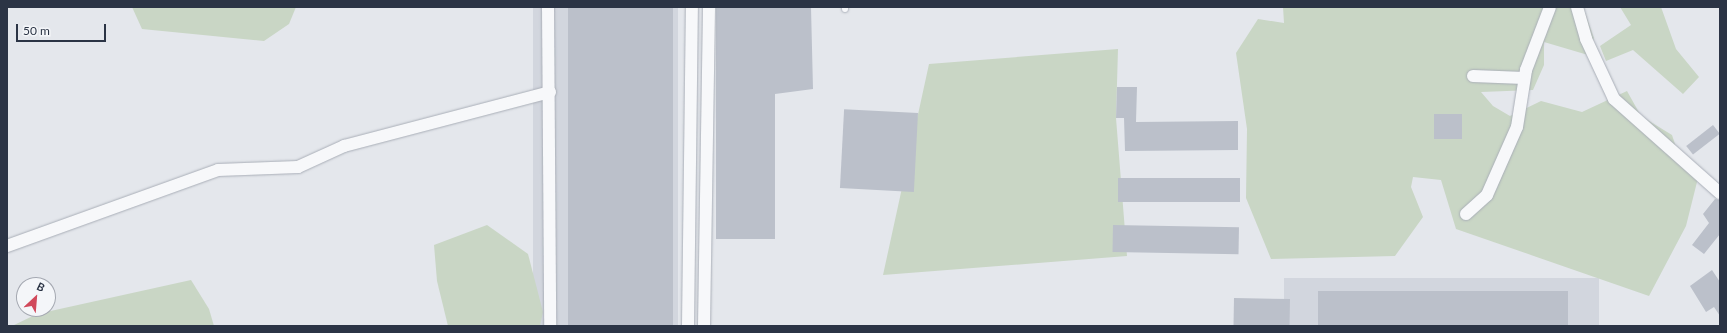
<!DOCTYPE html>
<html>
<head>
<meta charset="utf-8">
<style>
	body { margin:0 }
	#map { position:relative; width:1727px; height:333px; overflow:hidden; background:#e4e7ec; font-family:Lato,sans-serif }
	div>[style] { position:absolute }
	.built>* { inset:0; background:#d2d6de; transform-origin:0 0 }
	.green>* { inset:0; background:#c9d6c5 }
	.building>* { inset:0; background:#bbc0ca; transform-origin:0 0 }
	.roads { filter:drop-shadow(0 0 1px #a9aeb7) drop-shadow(0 0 1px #a9aeb7) }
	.service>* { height:6px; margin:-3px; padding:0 3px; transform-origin:3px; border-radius:3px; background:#f7f8fa }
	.minor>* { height:12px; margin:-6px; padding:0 6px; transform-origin:6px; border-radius:6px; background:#f7f8fa }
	span { translate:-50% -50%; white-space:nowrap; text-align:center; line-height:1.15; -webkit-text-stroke:3px #f4f6f9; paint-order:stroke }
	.frame { position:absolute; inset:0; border:8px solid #2b3445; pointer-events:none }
	.north { position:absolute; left:16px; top:277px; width:40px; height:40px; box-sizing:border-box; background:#f4f6f9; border:1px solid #a4a8b1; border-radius:50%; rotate:26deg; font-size:11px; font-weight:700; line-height:16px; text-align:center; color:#2b3445 }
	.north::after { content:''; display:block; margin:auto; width:14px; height:18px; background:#d1495b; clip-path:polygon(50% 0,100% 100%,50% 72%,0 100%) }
	.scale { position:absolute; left:16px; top:24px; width:90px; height:18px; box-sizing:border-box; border:2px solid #2b3445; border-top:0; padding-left:5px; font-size:12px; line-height:14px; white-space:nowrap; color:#2b3445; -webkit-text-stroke:3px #f4f6f9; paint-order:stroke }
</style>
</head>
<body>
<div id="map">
	<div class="built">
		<div style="left:533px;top:7px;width:145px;height:319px"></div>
		<div style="left:1284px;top:278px;width:315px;height:48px"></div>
	</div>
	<div class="green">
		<div style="clip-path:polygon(132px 7px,296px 7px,289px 24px,264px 41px,142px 29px)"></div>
		<div style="clip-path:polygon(1283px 7px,1583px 7px,1594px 38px,1588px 55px,1544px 42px,1544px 65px,1533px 90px,1481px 92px,1493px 106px,1510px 116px,1541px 101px,1582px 112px,1627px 91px,1641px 116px,1672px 135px,1681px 162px,1700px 170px,1686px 226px,1649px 296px,1456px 229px,1441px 180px,1413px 177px,1411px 187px,1423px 217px,1395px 256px,1271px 259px,1246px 198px,1247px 129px,1236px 53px,1258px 19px,1284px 23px)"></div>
		<div style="clip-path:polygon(1620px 7px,1661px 7px,1676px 49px,1699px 77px,1683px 94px,1633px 50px,1606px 61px,1600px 46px,1631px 25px)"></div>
		<div style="clip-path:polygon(1118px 49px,1116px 118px,1127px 256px,883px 275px,929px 64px)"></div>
		<div style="clip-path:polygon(487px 225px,528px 254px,543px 312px,540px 326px,448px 326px,437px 281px,434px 245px)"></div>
		<div style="clip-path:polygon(191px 280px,209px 309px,214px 326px,12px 326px,37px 314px)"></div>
	</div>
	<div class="building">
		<div style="left:568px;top:7px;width:105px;height:319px"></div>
		<div style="clip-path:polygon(716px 7px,811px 7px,813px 89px,775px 94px,775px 239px,716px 239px)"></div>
		<div style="clip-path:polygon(1117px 87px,1137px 87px,1136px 122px,1238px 121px,1238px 150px,1125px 151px,1124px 118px,1116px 118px)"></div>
		<div style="left:918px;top:113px;width:79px;height:74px;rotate:93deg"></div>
		<div style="left:1434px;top:114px;width:28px;height:25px"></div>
		<div style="left:1713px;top:125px;width:11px;height:34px;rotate:52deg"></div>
		<div style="left:1118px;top:178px;width:122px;height:24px"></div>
		<div style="clip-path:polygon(1715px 199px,1720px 200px,1720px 234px,1704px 254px,1692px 245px,1709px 223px,1703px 214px)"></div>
		<div style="left:1113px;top:225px;width:126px;height:27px;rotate:1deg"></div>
		<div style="clip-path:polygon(1712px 270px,1720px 282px,1720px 316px,1714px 307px,1706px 312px,1690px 286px)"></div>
		<div style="left:1318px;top:291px;width:250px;height:35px"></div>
		<div style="left:1234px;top:298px;width:56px;height:28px;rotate:1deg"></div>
	</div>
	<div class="roads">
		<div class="service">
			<div style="left:845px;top:7px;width:2px;rotate:90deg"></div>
		</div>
		<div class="minor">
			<div style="left:548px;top:7px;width:319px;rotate:89.6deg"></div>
			<div style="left:1577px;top:7px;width:33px;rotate:74deg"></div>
			<div style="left:1586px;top:39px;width:66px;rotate:65deg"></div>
			<div style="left:1614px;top:99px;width:142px;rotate:41.6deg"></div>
			<div style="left:1473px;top:76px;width:51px;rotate:2.2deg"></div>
			<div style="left:1466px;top:214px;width:28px;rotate:-42deg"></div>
			<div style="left:1487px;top:195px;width:74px;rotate:-66.2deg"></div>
			<div style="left:1517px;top:127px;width:58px;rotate:-81deg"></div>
			<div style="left:1526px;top:70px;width:67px;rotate:-69.1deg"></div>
			<div style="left:7px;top:246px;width:224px;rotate:-19.8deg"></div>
			<div style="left:218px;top:170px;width:80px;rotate:-2.1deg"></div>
			<div style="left:298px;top:167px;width:51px;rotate:-24.5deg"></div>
			<div style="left:344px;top:146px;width:213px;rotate:-14.7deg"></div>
			<div style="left:688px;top:326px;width:319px;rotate:-89.3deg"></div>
			<div style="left:704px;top:326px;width:319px;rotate:-89.1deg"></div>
		</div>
	</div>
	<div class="frame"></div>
	<div class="north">B</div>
	<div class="scale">50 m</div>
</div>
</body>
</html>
